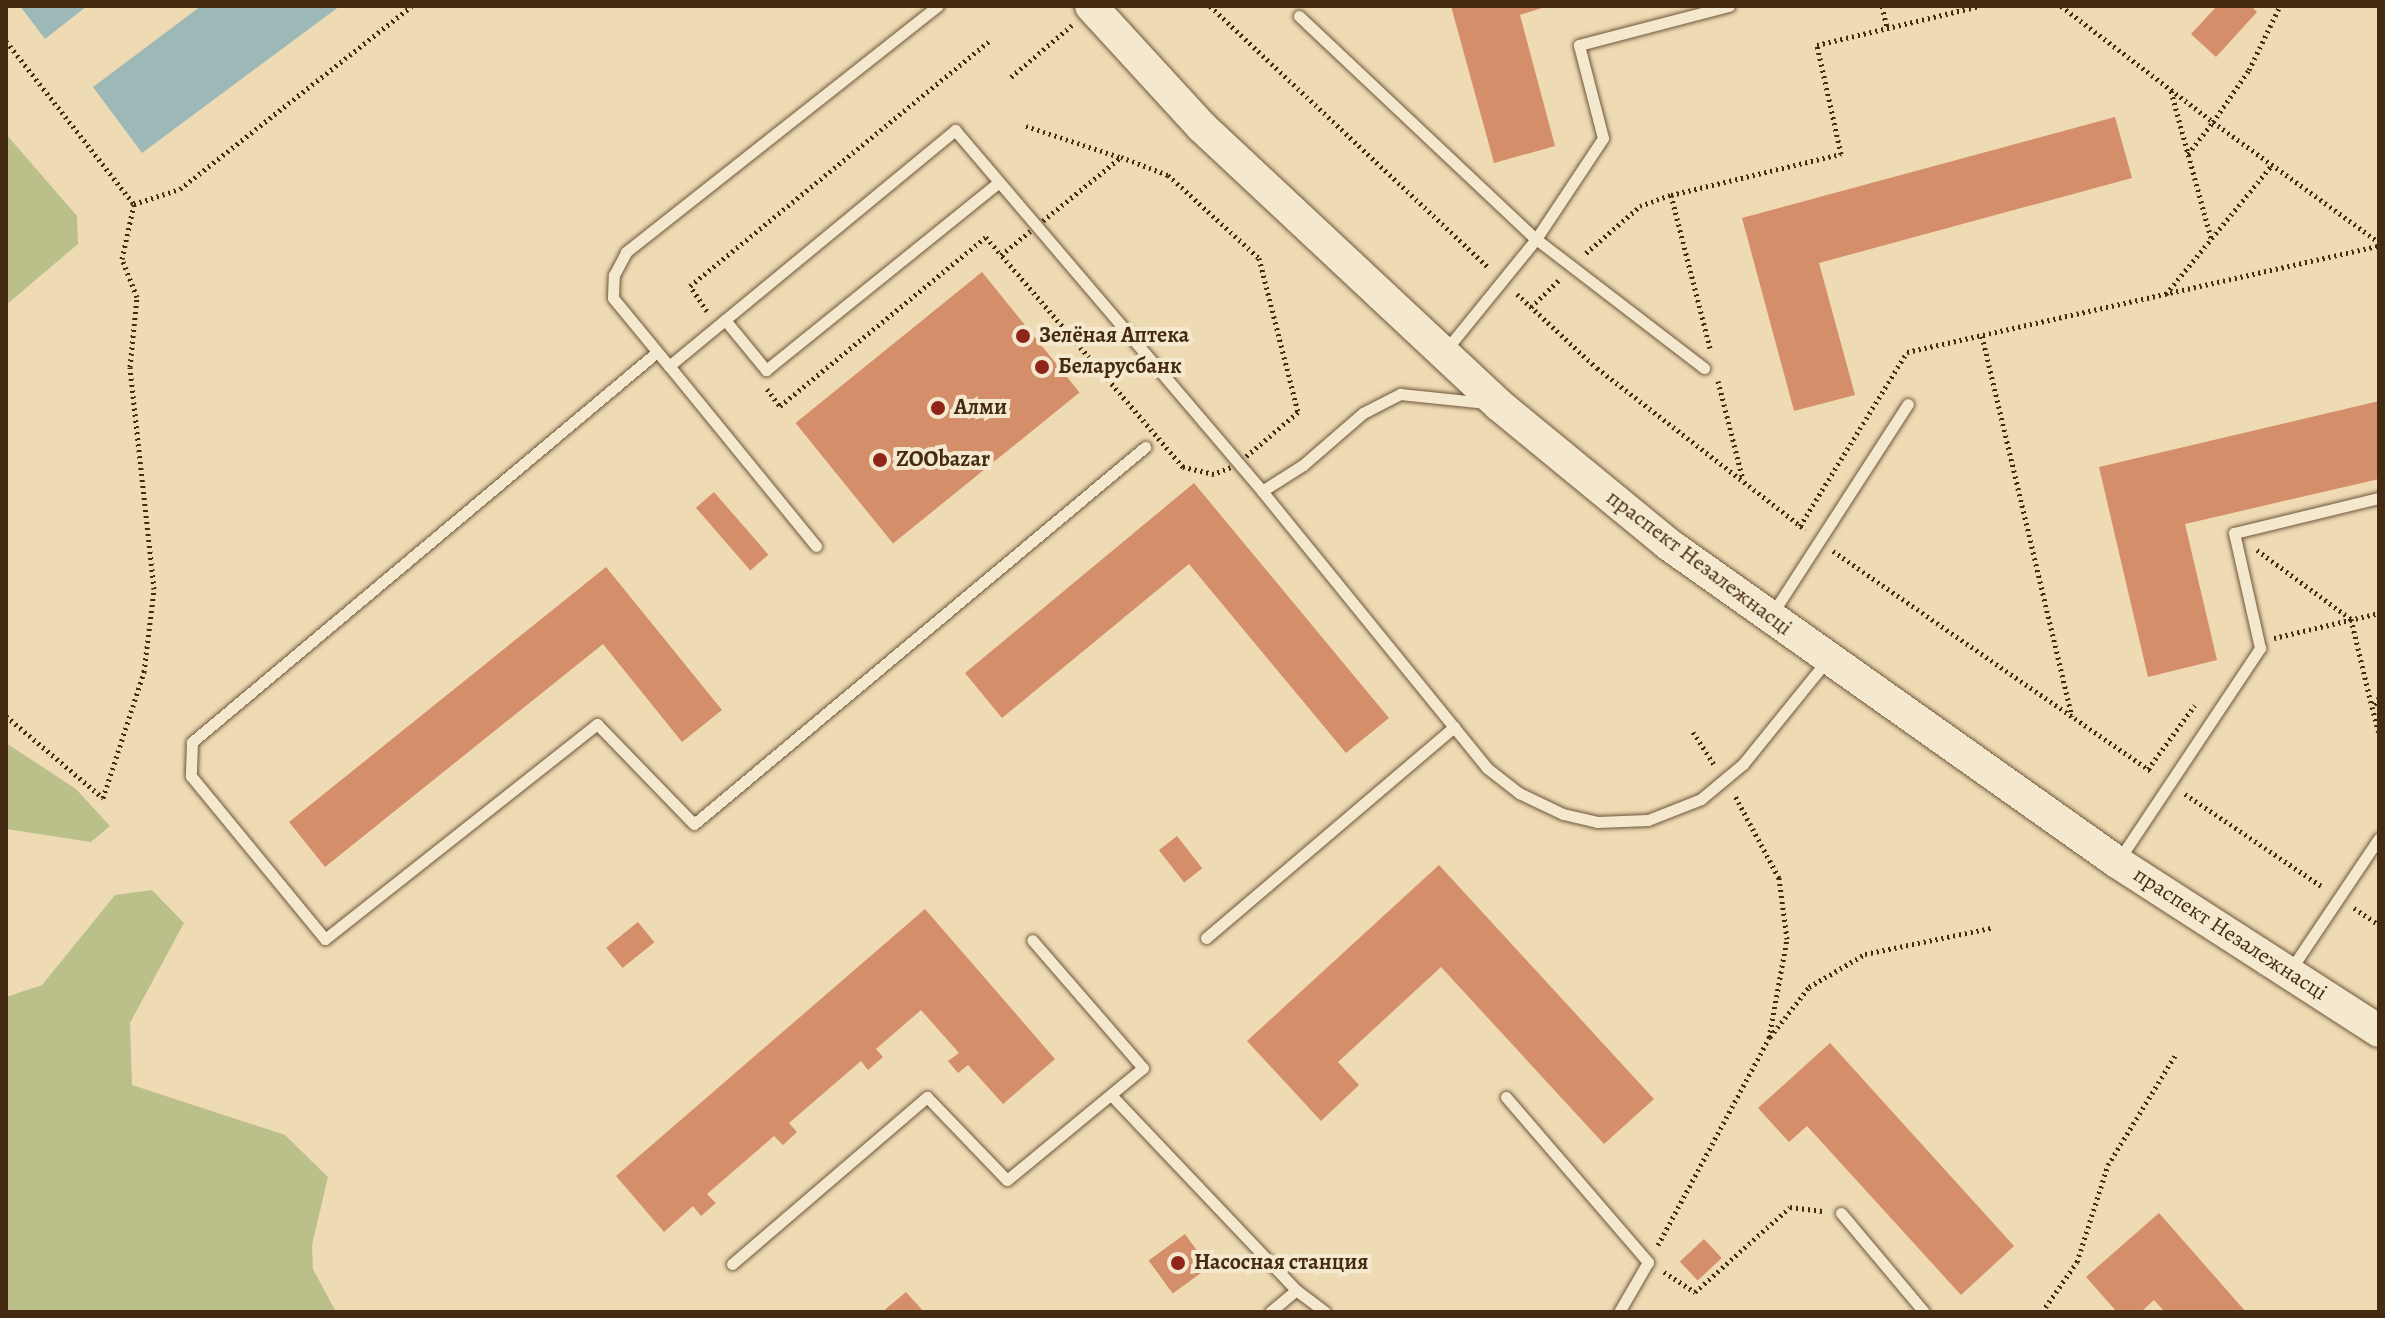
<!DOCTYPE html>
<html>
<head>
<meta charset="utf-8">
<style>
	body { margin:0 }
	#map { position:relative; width:2385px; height:1318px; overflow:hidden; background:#eedbb4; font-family:Alegreya,serif }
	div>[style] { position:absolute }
	.green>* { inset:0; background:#bbc08b }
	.water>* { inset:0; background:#9db9b7 }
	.building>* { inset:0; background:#d48e6a; transform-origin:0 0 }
	.path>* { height:5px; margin-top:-2.5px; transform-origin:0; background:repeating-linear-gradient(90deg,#452a12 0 2px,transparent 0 6px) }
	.roads { filter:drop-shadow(0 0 2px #6f563a) drop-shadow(0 0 2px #6f563a) }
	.service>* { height:11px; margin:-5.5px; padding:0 5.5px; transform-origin:5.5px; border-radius:5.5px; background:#f4e8ce }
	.secondary>* { height:32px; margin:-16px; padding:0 16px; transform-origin:16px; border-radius:16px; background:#f4e8ce }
	.dots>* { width:22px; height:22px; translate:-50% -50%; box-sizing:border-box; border:4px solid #f4e8ce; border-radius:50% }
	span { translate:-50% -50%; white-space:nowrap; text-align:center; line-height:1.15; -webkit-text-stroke:8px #f4e8ce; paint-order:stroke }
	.poi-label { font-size:22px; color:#452a12; font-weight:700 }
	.left { translate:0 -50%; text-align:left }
	.street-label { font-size:22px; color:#452a12 }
	.frame { position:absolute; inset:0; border:8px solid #452a12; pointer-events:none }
</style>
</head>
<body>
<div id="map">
	<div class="green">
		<div style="clip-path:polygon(6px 134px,77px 216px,78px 244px,6px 305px)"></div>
		<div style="clip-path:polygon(6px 743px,76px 789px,110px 826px,91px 842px,6px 829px)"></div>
		<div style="clip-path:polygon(152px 890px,184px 923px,130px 1023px,132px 1085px,285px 1135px,328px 1177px,312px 1245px,313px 1269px,336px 1312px,6px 1312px,6px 997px,42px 985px,115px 895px)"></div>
	</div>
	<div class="water">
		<div style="clip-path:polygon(20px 6px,87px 6px,45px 39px)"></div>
		<div style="clip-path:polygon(201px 6px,340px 6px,142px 153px,93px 87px)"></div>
	</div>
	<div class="building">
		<div style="clip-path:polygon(1451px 6px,1548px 6px,1520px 15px,1555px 146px,1494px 163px)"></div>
		<div style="clip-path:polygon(2217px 6px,2251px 6px,2257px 12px,2216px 57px,2191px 34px)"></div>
		<div style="clip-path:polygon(2115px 117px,2132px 178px,1819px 263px,1855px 395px,1794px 411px,1742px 218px)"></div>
		<div style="left:982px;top:272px;width:155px;height:240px;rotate:51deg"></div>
		<div style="clip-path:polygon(2379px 401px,2379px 479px,2185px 524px,2217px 660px,2148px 677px,2099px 467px)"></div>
		<div style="clip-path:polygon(1194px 483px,1389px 718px,1346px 753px,1189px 564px,1002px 718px,965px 673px)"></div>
		<div style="left:714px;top:492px;width:83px;height:24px;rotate:49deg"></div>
		<div style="clip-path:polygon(606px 567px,722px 710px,682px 742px,603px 644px,325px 867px,289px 822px)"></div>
		<div style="left:1177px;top:836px;width:41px;height:23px;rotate:52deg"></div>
		<div style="clip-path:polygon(1439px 865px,1654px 1099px,1604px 1144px,1441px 967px,1338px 1062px,1359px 1085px,1321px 1121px,1247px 1041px)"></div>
		<div style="clip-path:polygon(925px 909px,1055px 1059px,1003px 1104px,968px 1065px,958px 1073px,948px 1061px,959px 1053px,921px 1010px,876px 1049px,883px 1057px,868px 1070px,861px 1061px,789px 1123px,797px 1132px,783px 1145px,774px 1136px,707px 1194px,716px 1203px,701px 1216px,693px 1206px,664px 1232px,616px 1176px)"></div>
		<div style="left:638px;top:922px;width:26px;height:41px;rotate:51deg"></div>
		<div style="clip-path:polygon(1830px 1043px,2014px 1246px,1961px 1295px,1807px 1126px,1789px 1142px,1758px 1108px)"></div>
		<div style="clip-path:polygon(2159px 1213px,2246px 1312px,2165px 1312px,2154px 1300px,2141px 1312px,2117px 1312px,2086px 1277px)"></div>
		<div style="left:1185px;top:1234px;width:41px;height:45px;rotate:54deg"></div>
		<div style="left:1704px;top:1239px;width:26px;height:33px;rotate:47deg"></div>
		<div style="clip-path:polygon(906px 1292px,924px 1312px,882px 1312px)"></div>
	</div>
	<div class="path">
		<div style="left:1210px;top:6px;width:383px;rotate:43.2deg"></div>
		<div style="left:1882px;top:6px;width:23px;rotate:77deg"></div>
		<div style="left:2061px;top:6px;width:191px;rotate:37.3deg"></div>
		<div style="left:2213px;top:122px;width:63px;rotate:-55.3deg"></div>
		<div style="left:2249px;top:70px;width:71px;rotate:-64.2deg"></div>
		<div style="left:6px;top:41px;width:207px;rotate:51.9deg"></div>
		<div style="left:1011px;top:77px;width:80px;rotate:-40.4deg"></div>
		<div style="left:2171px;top:91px;width:152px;rotate:74.8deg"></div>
		<div style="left:1026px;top:126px;width:99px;rotate:18.3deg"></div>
		<div style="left:2188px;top:154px;width:41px;rotate:-52deg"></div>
		<div style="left:2213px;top:122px;width:205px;rotate:35.9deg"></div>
		<div style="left:1121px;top:157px;width:50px;rotate:21deg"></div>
		<div style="left:1168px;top:175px;width:123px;rotate:42.4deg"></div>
		<div style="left:1259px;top:258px;width:159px;rotate:75.8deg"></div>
		<div style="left:1298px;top:412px;width:82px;rotate:139.5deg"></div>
		<div style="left:1236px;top:465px;width:24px;rotate:158deg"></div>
		<div style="left:1214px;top:474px;width:32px;rotate:-167deg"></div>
		<div style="left:1183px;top:467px;width:279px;rotate:-130.6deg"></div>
		<div style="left:1001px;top:255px;width:155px;rotate:-39.2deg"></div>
		<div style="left:1671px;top:195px;width:175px;rotate:-13.6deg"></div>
		<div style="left:1841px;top:154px;width:112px;rotate:-102.4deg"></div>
		<div style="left:1817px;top:45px;width:168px;rotate:-13.5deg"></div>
		<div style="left:1586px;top:253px;width:72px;rotate:-41deg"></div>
		<div style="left:1640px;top:206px;width:33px;rotate:-20deg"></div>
		<div style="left:1671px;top:195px;width:158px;rotate:75.7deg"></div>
		<div style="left:1517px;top:294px;width:109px;rotate:42.8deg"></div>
		<div style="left:1597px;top:368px;width:264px;rotate:37.8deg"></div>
		<div style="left:2166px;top:294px;width:166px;rotate:-50.6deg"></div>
		<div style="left:1531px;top:307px;width:39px;rotate:-44deg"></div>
		<div style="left:707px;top:311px;width:30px;rotate:-124deg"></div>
		<div style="left:690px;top:286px;width:387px;rotate:-39.3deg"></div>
		<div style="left:1982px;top:336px;width:391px;rotate:76.7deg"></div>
		<div style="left:1718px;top:381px;width:102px;rotate:75.8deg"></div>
		<div style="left:767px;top:389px;width:21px;rotate:53deg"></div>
		<div style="left:780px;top:406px;width:266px;rotate:-39.4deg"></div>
		<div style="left:986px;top:237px;width:23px;rotate:50deg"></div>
		<div style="left:1800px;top:526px;width:204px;rotate:-58.4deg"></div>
		<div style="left:1907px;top:352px;width:484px;rotate:-12.7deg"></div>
		<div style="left:2257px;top:550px;width:117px;rotate:36.3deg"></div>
		<div style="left:2351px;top:619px;width:90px;rotate:76.6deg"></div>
		<div style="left:1833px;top:551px;width:390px;rotate:34.7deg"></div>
		<div style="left:2274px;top:638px;width:108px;rotate:-13.4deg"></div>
		<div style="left:2379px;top:698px;width:11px;rotate:128deg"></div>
		<div style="left:2372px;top:707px;width:28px;rotate:75deg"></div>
		<div style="left:6px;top:716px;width:127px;rotate:40.2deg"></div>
		<div style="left:103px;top:798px;width:133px;rotate:-72deg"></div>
		<div style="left:144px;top:672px;width:84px;rotate:-83.1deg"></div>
		<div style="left:154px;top:589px;width:223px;rotate:-96.2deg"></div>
		<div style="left:130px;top:367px;width:70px;rotate:-84.3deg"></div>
		<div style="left:137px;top:297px;width:41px;rotate:-111.5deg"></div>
		<div style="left:122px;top:259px;width:56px;rotate:-77.7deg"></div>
		<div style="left:134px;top:204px;width:48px;rotate:-18.1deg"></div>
		<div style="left:180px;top:189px;width:295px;rotate:-38.3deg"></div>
		<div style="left:1693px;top:732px;width:38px;rotate:57deg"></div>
		<div style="left:2148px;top:769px;width:79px;rotate:-53.7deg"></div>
		<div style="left:2185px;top:794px;width:166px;rotate:34deg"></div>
		<div style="left:2354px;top:908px;width:30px;rotate:34deg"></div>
		<div style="left:1770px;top:1037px;width:63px;rotate:-52deg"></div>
		<div style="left:1809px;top:987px;width:65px;rotate:-30.5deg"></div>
		<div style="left:1865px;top:954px;width:129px;rotate:-11.7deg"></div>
		<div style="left:1658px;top:1245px;width:235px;rotate:-61.8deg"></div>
		<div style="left:1769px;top:1038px;width:101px;rotate:-79.7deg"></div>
		<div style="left:1787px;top:939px;width:62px;rotate:-97.5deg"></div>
		<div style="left:1779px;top:878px;width:93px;rotate:-118.2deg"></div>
		<div style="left:1664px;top:1272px;width:37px;rotate:33deg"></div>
		<div style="left:1695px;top:1292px;width:127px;rotate:-41.8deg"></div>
		<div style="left:1790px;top:1207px;width:33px;rotate:7deg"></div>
		<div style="left:2042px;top:1312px;width:61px;rotate:-55deg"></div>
		<div style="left:2077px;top:1262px;width:102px;rotate:-72.3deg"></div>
		<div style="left:2108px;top:1165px;width:130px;rotate:-58.5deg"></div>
	</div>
	<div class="roads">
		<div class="service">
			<div style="left:1299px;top:16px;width:325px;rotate:43.3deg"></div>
			<div style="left:1536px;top:239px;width:212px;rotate:37.5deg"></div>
			<div style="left:725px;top:320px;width:65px;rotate:50.6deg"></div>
			<div style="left:766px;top:370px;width:298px;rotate:-38.9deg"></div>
			<div style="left:1445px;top:351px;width:144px;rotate:-50.9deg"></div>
			<div style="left:1536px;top:239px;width:121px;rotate:-56.4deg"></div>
			<div style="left:1603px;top:138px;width:96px;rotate:-104.5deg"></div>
			<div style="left:1579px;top:45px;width:155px;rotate:-14.6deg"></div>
			<div style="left:657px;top:352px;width:607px;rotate:140.01deg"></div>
			<div style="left:192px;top:742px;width:34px;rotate:92deg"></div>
			<div style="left:191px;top:776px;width:211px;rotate:50.6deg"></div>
			<div style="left:325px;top:939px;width:347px;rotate:-38.3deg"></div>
			<div style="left:597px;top:724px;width:139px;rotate:45.9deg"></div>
			<div style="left:694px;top:824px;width:588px;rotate:-39.89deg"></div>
			<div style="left:669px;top:366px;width:88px;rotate:-129.5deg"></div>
			<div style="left:613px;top:298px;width:23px;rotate:-88deg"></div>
			<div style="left:614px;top:275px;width:26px;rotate:-62deg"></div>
			<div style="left:626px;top:252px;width:397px;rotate:-38.3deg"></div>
			<div style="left:1262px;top:491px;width:357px;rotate:50.9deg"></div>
			<div style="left:1487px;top:768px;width:41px;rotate:38deg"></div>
			<div style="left:1519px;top:793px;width:49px;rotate:25.5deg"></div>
			<div style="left:1563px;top:814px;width:35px;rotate:13deg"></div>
			<div style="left:1597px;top:822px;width:51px;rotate:-2.2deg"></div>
			<div style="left:1648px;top:820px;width:57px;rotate:-21.6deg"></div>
			<div style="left:1701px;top:799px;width:55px;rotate:-39.8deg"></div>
			<div style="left:1743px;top:764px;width:135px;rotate:-51deg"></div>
			<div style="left:816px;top:546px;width:232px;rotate:-129.2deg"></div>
			<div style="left:669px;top:366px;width:371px;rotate:-39.5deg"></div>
			<div style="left:955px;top:130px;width:474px;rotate:49.6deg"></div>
			<div style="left:1262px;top:491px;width:49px;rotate:-32.4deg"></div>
			<div style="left:1303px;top:465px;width:79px;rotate:-40.9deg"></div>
			<div style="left:1363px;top:413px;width:42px;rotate:-27.2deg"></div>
			<div style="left:1400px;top:394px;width:87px;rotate:5.9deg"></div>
			<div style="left:1772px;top:614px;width:250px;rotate:-57.1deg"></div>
			<div style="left:2118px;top:861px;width:256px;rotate:-56.3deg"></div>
			<div style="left:2260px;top:648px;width:118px;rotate:-102.7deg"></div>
			<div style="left:2234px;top:533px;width:149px;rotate:-13.6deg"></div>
			<div style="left:1206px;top:938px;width:326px;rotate:-40.4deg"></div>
			<div style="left:2289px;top:972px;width:161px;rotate:-56.1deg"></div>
			<div style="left:1113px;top:1097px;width:266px;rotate:46.5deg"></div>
			<div style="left:1296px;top:1290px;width:36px;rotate:37deg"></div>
			<div style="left:1506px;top:1097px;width:218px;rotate:49.3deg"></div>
			<div style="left:1648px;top:1262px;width:58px;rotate:120.1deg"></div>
			<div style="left:1841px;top:1213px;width:129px;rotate:50deg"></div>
			<div style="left:732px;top:1264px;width:257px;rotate:-40.6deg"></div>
			<div style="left:927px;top:1097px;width:115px;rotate:46.1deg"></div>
			<div style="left:1007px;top:1180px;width:176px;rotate:-39.5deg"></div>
			<div style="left:1143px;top:1068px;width:169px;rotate:-130.9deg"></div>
			<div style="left:1270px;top:1312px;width:34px;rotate:-40deg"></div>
		</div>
		<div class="secondary">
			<div style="left:1091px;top:6px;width:164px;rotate:47.5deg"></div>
			<div style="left:1202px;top:127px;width:407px;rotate:43.1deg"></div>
			<div style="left:1499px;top:405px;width:219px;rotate:39.4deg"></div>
			<div style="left:1668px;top:544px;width:550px;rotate:35.31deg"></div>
			<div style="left:2117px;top:862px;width:312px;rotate:32.8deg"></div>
		</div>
	</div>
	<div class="dots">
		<div style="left:1023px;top:336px;background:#8f2418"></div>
		<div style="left:1042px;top:367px;background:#8f2418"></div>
		<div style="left:938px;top:408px;background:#8f2418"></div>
		<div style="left:880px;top:460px;background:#8f2418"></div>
		<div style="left:1178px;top:1263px;background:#8f2418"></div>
	</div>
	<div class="poi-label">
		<span class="left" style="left:1039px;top:336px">Зелёная Аптека</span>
		<span class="left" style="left:1058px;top:367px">Беларусбанк</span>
		<span class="left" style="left:954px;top:408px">Алми</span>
		<span class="left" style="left:896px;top:460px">ZOObazar</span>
		<span class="left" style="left:1194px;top:1263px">Насосная станция</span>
	</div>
	<div class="street-label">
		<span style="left:1699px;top:563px;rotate:37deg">праспект Незалежнасці</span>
		<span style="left:2230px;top:934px;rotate:33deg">праспект Незалежнасці</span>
	</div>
	<div class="frame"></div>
</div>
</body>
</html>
